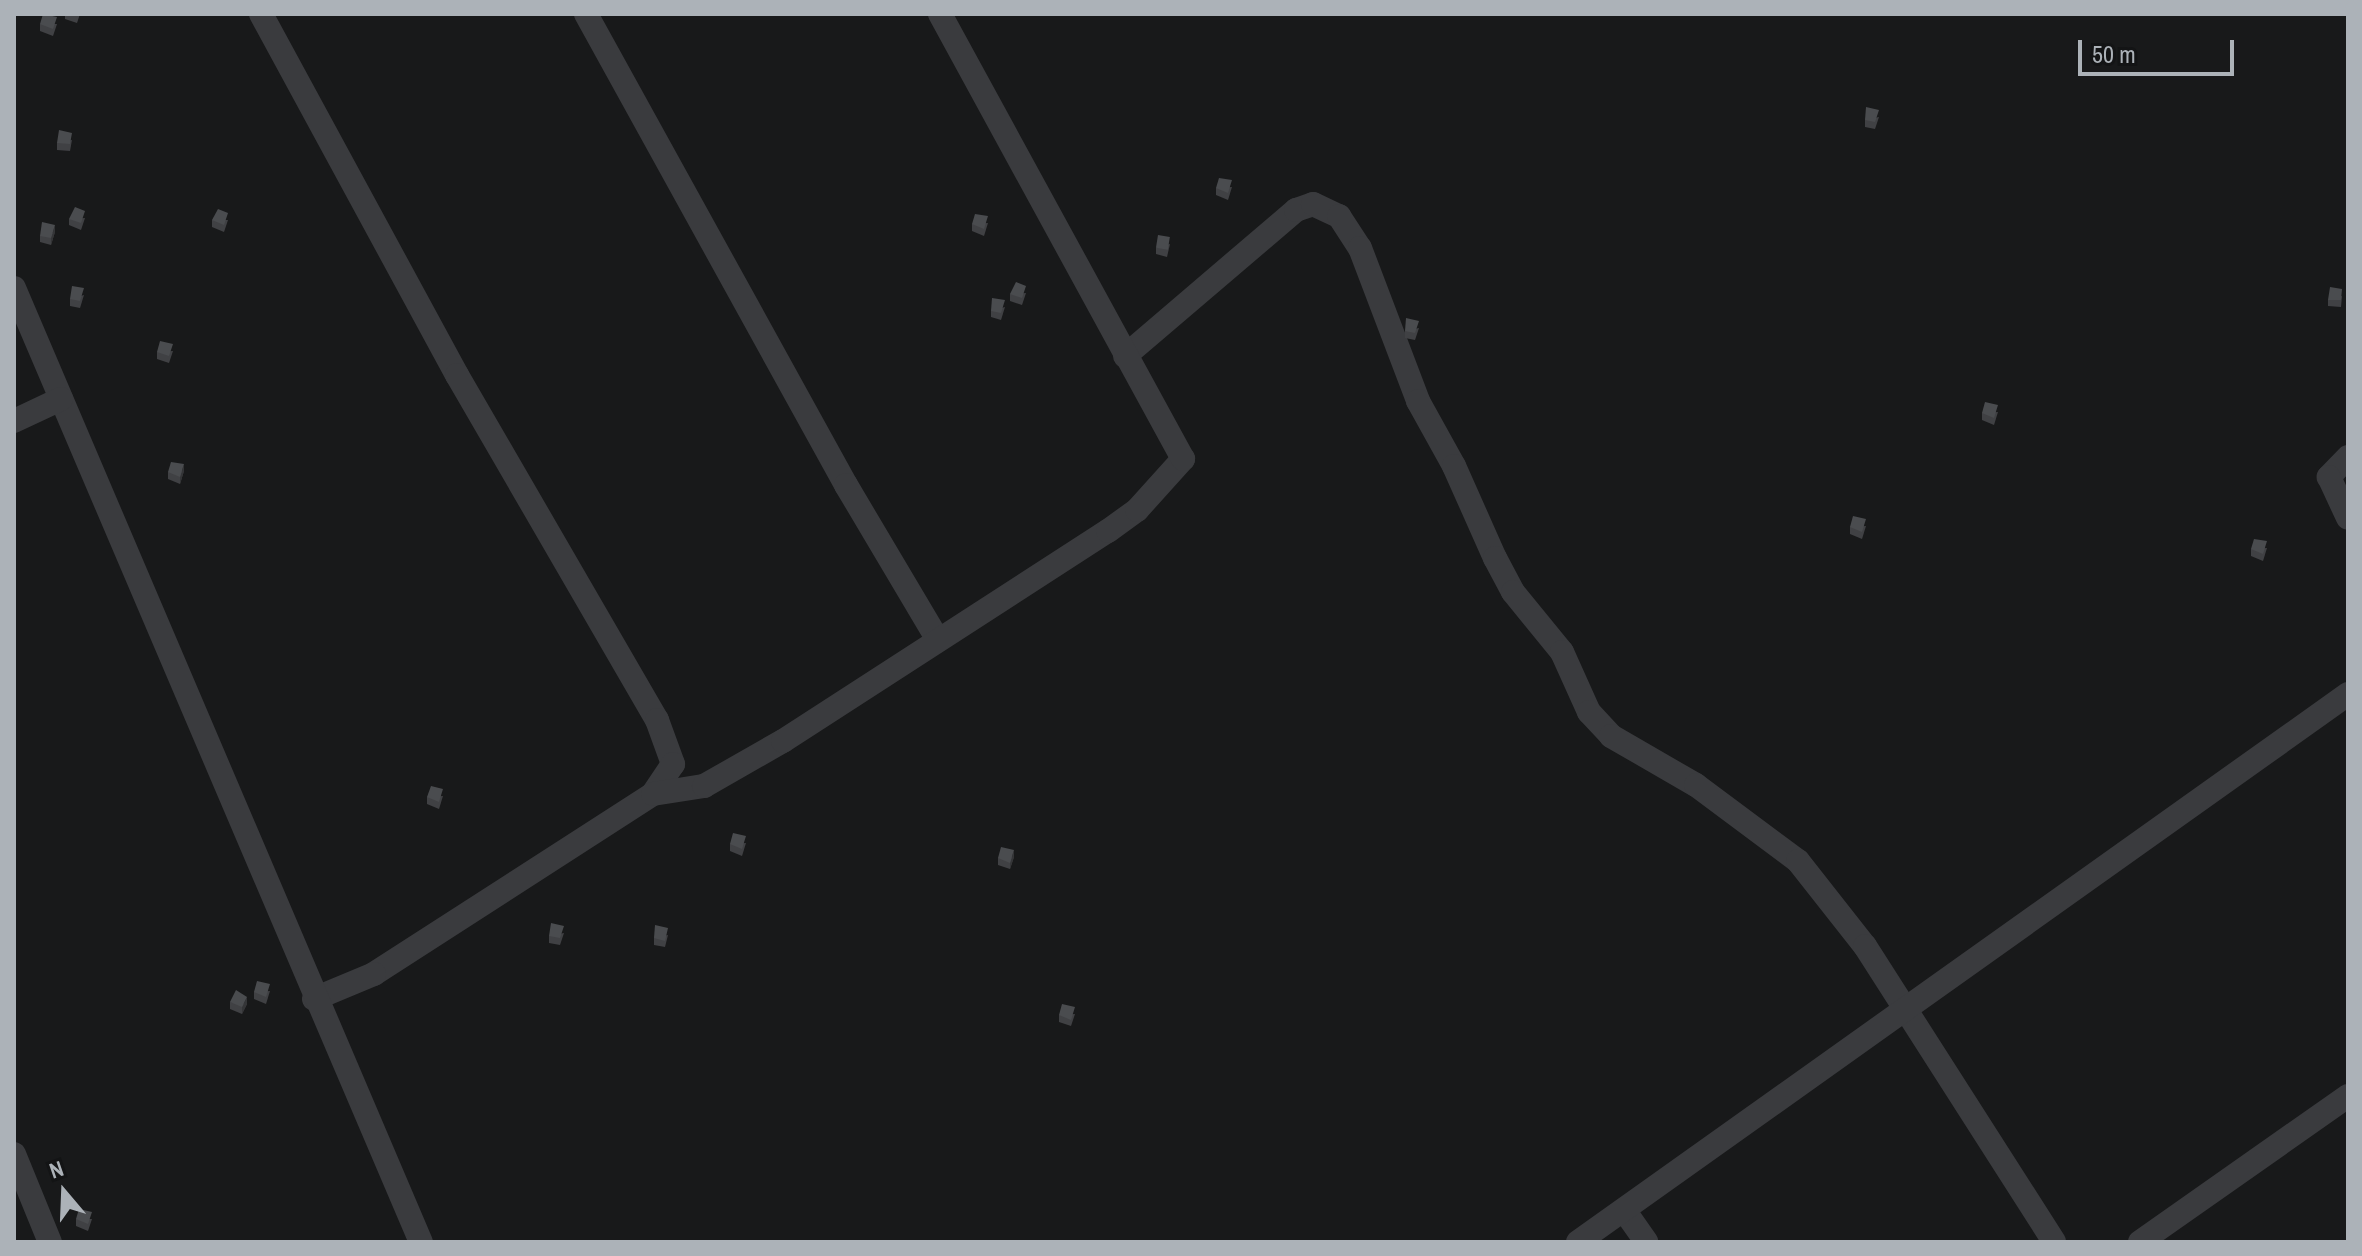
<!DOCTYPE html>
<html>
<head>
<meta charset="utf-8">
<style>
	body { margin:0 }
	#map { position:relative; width:2362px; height:1256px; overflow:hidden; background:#18191a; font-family:"Archivo Narrow",sans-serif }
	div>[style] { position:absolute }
	.minor>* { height:24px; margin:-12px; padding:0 12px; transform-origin:12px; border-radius:12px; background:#3a3b3e }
	.wall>* { inset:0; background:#404144 }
	.shaded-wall>* { inset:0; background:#343537 }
	.building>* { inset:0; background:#4a4c4f; transform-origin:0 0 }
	span { translate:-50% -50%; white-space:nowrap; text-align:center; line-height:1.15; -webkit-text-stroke:7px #131415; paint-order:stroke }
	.frame { position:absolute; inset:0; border:16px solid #acb2b8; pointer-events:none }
	.north { position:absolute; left:24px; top:1152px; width:80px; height:80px; -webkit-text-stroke:6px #131415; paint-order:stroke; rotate:341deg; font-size:22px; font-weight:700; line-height:32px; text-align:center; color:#acb2b8 }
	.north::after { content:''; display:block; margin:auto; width:28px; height:36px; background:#acb2b8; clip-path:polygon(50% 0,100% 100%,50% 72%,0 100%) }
	.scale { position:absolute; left:2078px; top:40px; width:156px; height:36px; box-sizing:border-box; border:4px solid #acb2b8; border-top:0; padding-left:10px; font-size:24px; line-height:28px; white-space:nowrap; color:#acb2b8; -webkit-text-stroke:6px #131415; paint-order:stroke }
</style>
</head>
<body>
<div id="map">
	<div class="minor">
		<div style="left:261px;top:14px;width:411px;rotate:61.5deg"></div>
		<div style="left:457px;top:375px;width:399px;rotate:59.9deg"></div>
		<div style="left:657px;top:720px;width:47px;rotate:70deg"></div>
		<div style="left:673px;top:764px;width:36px;rotate:124deg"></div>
		<div style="left:653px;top:794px;width:332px;rotate:147.2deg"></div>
		<div style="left:374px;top:974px;width:65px;rotate:157.4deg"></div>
		<div style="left:586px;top:14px;width:538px;rotate:61.1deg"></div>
		<div style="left:846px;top:485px;width:178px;rotate:59.3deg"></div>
		<div style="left:14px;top:288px;width:1037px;rotate:66.9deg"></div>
		<div style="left:1125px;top:356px;width:225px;rotate:-40.5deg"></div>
		<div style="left:1296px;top:210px;width:18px;rotate:-19deg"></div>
		<div style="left:1313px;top:204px;width:29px;rotate:25deg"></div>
		<div style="left:1339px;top:216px;width:38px;rotate:57deg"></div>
		<div style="left:1360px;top:248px;width:164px;rotate:69.2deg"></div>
		<div style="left:1418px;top:401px;width:74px;rotate:61deg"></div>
		<div style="left:1454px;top:466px;width:101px;rotate:66deg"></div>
		<div style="left:1495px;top:558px;width:38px;rotate:62deg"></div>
		<div style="left:1513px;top:592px;width:77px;rotate:50.8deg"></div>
		<div style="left:1562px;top:652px;width:66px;rotate:65.8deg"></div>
		<div style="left:1589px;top:712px;width:33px;rotate:47deg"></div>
		<div style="left:1611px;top:736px;width:98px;rotate:30deg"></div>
		<div style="left:1696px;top:785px;width:127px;rotate:36.7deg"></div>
		<div style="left:1798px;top:861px;width:108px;rotate:51.8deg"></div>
		<div style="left:1865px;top:946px;width:351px;rotate:57.4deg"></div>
		<div style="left:14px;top:421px;width:52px;rotate:-25.1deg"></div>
		<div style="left:2348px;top:457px;width:28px;rotate:134deg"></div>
		<div style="left:2329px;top:477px;width:45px;rotate:65.1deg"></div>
		<div style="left:653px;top:794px;width:52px;rotate:-8.9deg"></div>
		<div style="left:704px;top:786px;width:91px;rotate:-29.7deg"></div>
		<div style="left:783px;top:741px;width:387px;rotate:-32.9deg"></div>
		<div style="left:1108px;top:531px;width:36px;rotate:-36deg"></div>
		<div style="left:1137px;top:510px;width:69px;rotate:-48deg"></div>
		<div style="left:1183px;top:459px;width:507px;rotate:-118.64deg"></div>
		<div style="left:14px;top:1154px;width:95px;rotate:67.8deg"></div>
		<div style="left:1624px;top:1210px;width:39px;rotate:55deg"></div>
		<div style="left:1578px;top:1242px;width:945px;rotate:-35.44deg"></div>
		<div style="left:2140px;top:1242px;width:254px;rotate:-35.1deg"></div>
	</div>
	<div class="wall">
		<div style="clip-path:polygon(65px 14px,80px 14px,77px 23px,65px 19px)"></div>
		<div style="clip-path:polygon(40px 24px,57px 24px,53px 36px,40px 31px)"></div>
		<div style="clip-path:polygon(1879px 117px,1875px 129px,1865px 127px,1865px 120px)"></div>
		<div style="clip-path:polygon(72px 140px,70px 151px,57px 150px,57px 143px)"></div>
		<div style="clip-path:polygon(1232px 187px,1228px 200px,1216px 195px,1216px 188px)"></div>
		<div style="clip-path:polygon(85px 218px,81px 230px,69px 225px,69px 219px)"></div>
		<div style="clip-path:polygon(212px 220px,228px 220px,224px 232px,212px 227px)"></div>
		<div style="clip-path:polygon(988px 223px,984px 236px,972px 231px,972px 224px)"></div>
		<div style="clip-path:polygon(55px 232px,51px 245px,40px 242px,40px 236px)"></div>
		<div style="clip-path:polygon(1170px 244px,1167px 257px,1156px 254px,1156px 248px)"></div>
		<div style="clip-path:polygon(1026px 293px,1022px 305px,1010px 301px,1010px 294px)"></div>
		<div style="clip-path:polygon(84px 295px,80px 308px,70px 306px,70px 299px)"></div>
		<div style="clip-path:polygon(2342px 296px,2341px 307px,2328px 306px,2328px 300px)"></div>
		<div style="clip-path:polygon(1005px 307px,1001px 320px,991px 317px,991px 311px)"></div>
		<div style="clip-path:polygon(1419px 328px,1415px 340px,1405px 338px,1405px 331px)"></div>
		<div style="clip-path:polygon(173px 351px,169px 363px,157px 359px,157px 352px)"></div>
		<div style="clip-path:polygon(1998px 412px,1994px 425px,1982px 420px,1982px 413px)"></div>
		<div style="clip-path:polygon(184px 471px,180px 484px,168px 479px,168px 472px)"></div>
		<div style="clip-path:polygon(1866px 526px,1862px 539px,1850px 534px,1850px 527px)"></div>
		<div style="clip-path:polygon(2267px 548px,2263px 561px,2251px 556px,2251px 549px)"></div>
		<div style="clip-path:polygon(443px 796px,439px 809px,427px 804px,427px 797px)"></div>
		<div style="clip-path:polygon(746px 843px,742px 856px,730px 851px,730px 844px)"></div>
		<div style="clip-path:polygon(1014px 857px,1010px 869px,998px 865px,998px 858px)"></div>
		<div style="clip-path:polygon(564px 933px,560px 945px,549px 943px,549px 936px)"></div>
		<div style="clip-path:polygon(668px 935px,665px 947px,654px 945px,654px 938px)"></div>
		<div style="clip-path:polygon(270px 991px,266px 1004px,254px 999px,254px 992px)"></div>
		<div style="clip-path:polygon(230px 1002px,247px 1004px,242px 1014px,230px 1009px)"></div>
		<div style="clip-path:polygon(1075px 1014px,1071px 1026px,1059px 1022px,1059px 1015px)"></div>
		<div style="clip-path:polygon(76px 1219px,92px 1219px,88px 1231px,76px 1226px)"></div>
	</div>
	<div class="shaded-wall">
		<div style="clip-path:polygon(55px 225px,55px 232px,51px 245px,51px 238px)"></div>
		<div style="clip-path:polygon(184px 464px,184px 471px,180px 484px,180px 477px)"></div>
		<div style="clip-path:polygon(1014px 850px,1014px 857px,1010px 869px,1010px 863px)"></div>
		<div style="clip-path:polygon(247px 997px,247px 1004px,242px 1014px,242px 1007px)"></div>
	</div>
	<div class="building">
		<div style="clip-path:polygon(43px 14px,57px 17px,53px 29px,40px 24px)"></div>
		<div style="clip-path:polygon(1866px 107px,1879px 110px,1875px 122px,1865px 120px)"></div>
		<div style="clip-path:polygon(59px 130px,72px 133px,70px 144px,57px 143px)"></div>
		<div style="clip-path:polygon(1219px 178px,1232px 180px,1228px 193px,1216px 188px)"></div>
		<div style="clip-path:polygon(75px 207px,85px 211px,81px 223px,69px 219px)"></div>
		<div style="clip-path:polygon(218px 209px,228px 213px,224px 225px,212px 220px)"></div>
		<div style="clip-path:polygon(975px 214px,988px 216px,984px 229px,972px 224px)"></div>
		<div style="clip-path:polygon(42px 222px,55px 225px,51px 238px,40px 236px)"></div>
		<div style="left:1158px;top:235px;width:12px;height:13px;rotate:9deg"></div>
		<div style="clip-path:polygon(1016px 282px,1026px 286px,1022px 298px,1010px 294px)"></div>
		<div style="clip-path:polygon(72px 286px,84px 288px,80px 301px,70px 299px)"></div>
		<div style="clip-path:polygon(2330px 287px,2342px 289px,2341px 300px,2328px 300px)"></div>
		<div style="clip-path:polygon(992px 298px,1005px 300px,1001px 313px,991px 311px)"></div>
		<div style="clip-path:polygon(1406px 318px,1419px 321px,1415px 333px,1405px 331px)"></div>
		<div style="clip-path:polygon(160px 341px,173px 344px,169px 356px,157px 352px)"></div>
		<div style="clip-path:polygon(1985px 402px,1998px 405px,1994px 418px,1982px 413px)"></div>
		<div style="clip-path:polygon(171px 462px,184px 464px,180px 477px,168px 472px)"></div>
		<div style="clip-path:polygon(1853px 516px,1866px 519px,1862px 532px,1850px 527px)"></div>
		<div style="clip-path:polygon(2254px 539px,2267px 541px,2263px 554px,2251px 549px)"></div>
		<div style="clip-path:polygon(431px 786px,443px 789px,439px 802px,427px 797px)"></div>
		<div style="clip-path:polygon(733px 833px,746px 836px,742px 849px,730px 844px)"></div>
		<div style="clip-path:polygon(1001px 847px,1014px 850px,1010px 863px,998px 858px)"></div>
		<div style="clip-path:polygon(551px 923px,564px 926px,560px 938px,549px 936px)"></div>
		<div style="clip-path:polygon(655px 925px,668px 928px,665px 941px,654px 938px)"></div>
		<div style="clip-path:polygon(257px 981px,270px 984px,266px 997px,254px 992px)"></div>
		<div style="clip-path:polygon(236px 990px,247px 997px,242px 1007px,230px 1002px)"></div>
		<div style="clip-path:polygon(1062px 1004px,1075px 1007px,1071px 1020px,1059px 1015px)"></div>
		<div style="clip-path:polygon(79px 1209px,92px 1212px,88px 1224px,76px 1219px)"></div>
	</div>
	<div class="frame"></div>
	<div class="north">N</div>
	<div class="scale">50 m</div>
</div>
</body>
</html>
